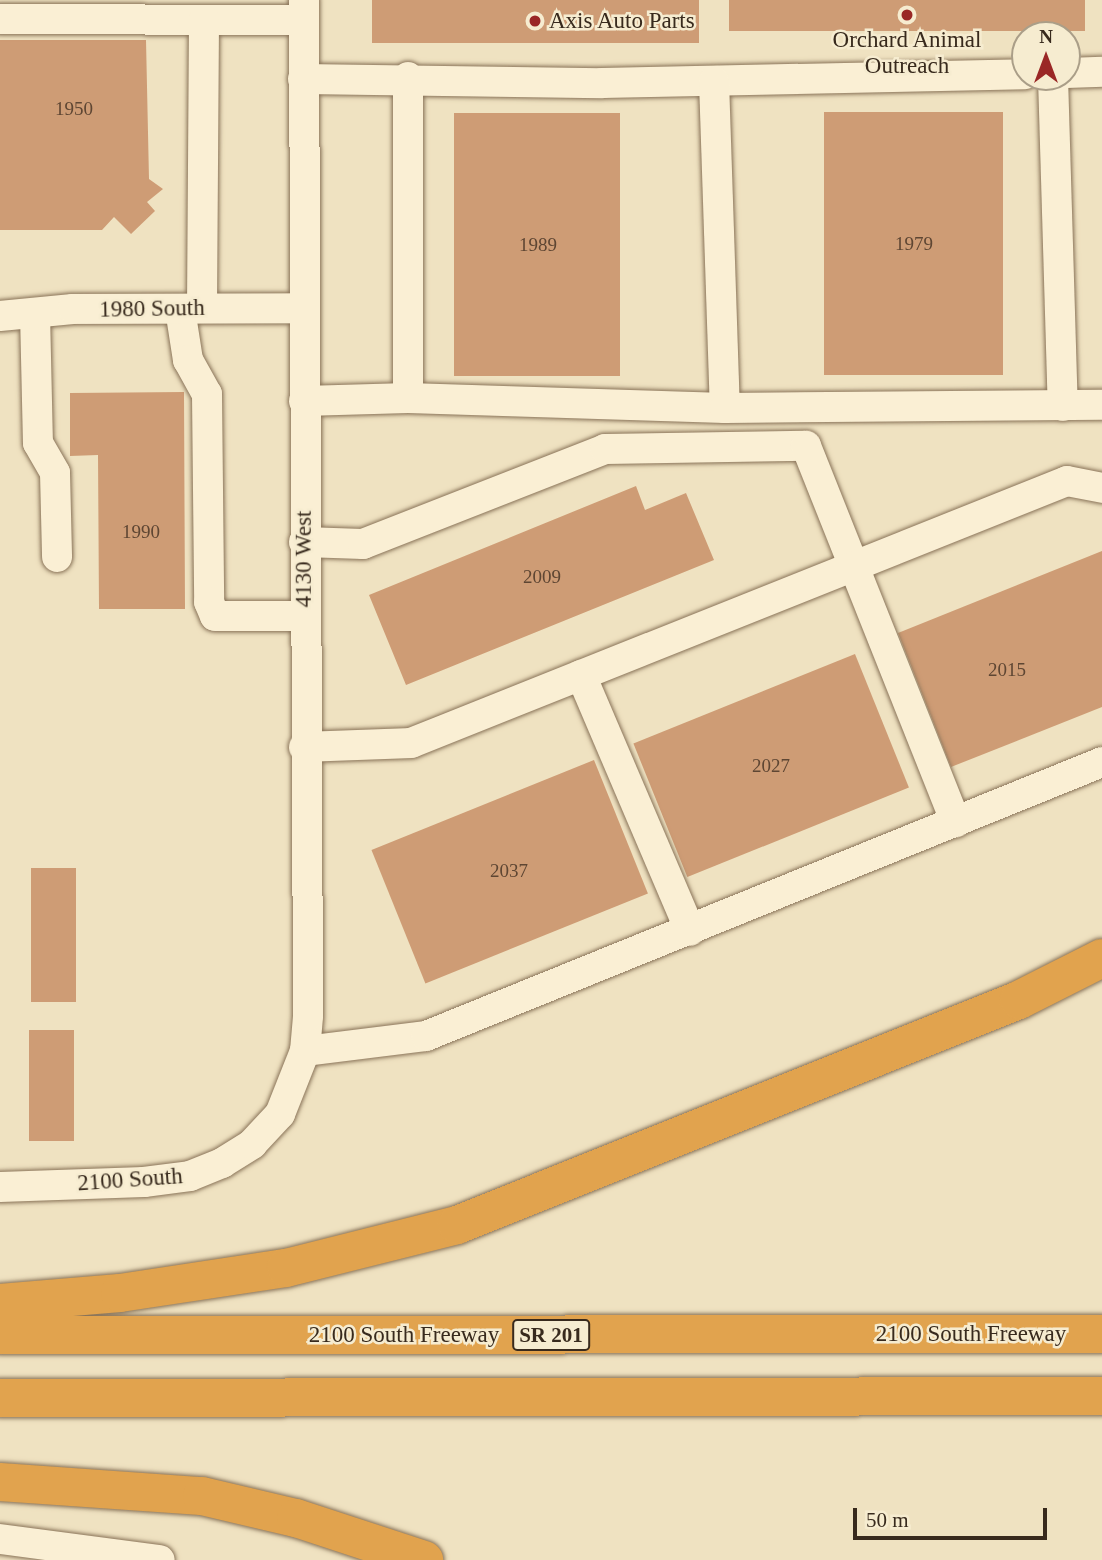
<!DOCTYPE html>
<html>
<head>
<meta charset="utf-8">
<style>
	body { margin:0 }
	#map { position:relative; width:1102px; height:1560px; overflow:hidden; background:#efe2c1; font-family:"Times New Roman",serif }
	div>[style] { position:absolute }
	.building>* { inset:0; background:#ce9c75; transform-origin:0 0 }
	.roads { filter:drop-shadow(0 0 2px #897358) drop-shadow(0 0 2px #897358) }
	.minor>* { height:30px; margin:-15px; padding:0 15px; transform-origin:15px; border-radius:15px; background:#faefd4 }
	.highway>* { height:38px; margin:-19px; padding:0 19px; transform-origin:19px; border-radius:19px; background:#e1a34e }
	.dots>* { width:19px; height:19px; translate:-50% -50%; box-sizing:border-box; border:4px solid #f6ecd0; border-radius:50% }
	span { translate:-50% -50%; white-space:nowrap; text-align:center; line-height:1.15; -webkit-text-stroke:5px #f6ecd0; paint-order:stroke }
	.number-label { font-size:19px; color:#5e4633 }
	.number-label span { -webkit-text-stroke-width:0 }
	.shield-label span { padding:2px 5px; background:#f6ecd0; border:2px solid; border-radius:5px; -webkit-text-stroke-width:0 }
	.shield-label { font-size:21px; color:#382a1d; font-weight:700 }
	.poi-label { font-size:23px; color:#382a1d }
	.left { translate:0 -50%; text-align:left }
	.street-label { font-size:23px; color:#382a1d }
	.north { position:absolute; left:1011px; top:21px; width:70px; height:70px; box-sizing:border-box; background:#f6ecd0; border:2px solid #aa9e88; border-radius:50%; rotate:0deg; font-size:19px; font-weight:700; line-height:28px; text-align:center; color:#382a1d }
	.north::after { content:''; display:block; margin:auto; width:24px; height:32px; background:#9a2726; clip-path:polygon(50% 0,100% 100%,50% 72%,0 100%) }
	.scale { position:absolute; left:853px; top:1508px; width:194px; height:32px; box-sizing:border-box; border:4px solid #382a1d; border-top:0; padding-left:9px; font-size:21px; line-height:24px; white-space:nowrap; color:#382a1d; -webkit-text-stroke:5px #f6ecd0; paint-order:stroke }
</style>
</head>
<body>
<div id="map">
	<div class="building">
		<div style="left:372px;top:0;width:327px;height:43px"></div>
		<div style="left:729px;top:0;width:356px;height:31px"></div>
		<div style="clip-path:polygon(0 40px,146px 40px,149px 179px,163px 189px,147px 202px,155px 211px,131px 234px,114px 217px,102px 230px,0 230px)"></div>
		<div style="left:1003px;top:112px;width:263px;height:179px;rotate:90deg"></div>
		<div style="left:620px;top:113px;width:263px;height:166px;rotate:90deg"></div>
		<div style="clip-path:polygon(184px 392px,185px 609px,99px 609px,98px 455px,70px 456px,70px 393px)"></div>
		<div style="clip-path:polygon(636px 486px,645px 510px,686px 493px,714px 560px,406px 685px,369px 595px)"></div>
		<div style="clip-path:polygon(1102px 551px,1102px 707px,951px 767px,898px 633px)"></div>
		<div style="left:855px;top:654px;width:144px;height:239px;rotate:68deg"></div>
		<div style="left:594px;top:760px;width:144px;height:240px;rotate:68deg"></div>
		<div style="left:31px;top:868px;width:45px;height:134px"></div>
		<div style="left:29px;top:1030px;width:45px;height:111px"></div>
	</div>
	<div class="roads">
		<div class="minor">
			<div style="left:0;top:19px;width:304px;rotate:0.2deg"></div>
			<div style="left:1067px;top:73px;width:35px;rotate:-2deg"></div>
			<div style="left:1053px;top:77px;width:329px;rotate:88.3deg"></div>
			<div style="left:303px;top:79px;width:299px;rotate:0.8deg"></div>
			<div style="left:602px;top:83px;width:423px;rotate:-1.2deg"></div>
			<div style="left:714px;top:81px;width:327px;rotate:88.1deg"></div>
			<div style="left:202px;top:308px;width:288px;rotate:-89.6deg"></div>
			<div style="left:180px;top:309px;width:52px;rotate:81.1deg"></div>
			<div style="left:188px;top:360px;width:39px;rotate:61deg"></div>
			<div style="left:207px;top:394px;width:208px;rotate:89.4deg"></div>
			<div style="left:209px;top:602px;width:15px;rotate:67deg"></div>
			<div style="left:215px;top:616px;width:89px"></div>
			<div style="left:35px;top:313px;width:130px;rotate:88.7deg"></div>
			<div style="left:38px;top:443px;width:34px;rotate:60deg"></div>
			<div style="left:55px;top:473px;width:84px;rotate:88.6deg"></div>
			<div style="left:0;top:316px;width:73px;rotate:-5.5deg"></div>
			<div style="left:73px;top:309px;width:231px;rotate:-0.2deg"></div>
			<div style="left:408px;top:398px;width:317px;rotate:1.8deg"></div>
			<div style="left:725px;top:408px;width:377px;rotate:-0.5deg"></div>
			<div style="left:304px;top:401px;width:104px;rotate:-1.7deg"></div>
			<div style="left:408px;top:398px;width:321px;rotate:-90deg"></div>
			<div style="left:304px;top:542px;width:59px;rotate:1.9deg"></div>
			<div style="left:363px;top:544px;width:260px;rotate:-21.4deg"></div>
			<div style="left:605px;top:449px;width:201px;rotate:-0.9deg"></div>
			<div style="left:806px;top:446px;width:405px;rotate:68.3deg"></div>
			<div style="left:581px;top:675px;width:278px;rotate:66.9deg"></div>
			<div style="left:304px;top:747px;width:107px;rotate:-2.1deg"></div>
			<div style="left:411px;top:743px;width:706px;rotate:-21.77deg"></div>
			<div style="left:1067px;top:481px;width:36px;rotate:11deg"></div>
			<div style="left:305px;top:1051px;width:122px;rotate:-7.1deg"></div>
			<div style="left:426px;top:1036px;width:729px;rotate:-22.06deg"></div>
			<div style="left:0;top:1187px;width:144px;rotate:-2deg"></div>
			<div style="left:144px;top:1182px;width:46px;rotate:-7.4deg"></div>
			<div style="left:190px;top:1176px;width:35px;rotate:-22deg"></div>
			<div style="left:222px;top:1163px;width:36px;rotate:-32deg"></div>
			<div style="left:252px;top:1144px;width:41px;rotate:-47deg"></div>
			<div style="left:280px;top:1114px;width:68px;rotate:-68.4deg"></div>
			<div style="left:305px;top:1051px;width:35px;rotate:-85deg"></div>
			<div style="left:308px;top:1016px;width:1016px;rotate:-90.23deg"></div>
			<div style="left:0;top:1539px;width:161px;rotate:7.5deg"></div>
		</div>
		<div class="highway">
			<div style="left:0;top:1303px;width:120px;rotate:-4.8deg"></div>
			<div style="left:120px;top:1293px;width:168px;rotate:-8.6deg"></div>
			<div style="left:286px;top:1268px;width:176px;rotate:-14.1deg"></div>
			<div style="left:457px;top:1225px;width:605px;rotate:-21.82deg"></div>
			<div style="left:1019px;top:1000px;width:93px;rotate:-26.8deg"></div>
			<div style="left:0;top:1335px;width:1102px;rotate:-0.05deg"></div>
			<div style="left:0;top:1398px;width:1102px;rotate:-0.1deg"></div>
			<div style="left:0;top:1482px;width:202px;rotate:4deg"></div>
			<div style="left:202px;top:1496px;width:97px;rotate:13.2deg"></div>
			<div style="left:296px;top:1518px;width:135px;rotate:18.2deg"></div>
		</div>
	</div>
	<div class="dots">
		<div style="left:907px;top:15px;background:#9a2726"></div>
		<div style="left:535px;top:21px;background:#9a2726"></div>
	</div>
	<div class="number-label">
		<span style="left:74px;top:109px">1950</span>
		<span style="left:914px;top:244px">1979</span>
		<span style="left:538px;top:245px">1989</span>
		<span style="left:141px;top:532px">1990</span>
		<span style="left:542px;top:577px">2009</span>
		<span style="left:1007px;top:670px">2015</span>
		<span style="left:771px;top:766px">2027</span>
		<span style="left:509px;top:871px">2037</span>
	</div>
	<div class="shield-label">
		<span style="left:551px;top:1335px">SR 201</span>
	</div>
	<div class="poi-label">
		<span class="left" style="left:549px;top:21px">Axis Auto Parts</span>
		<span style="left:907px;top:53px">Orchard Animal<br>Outreach</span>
	</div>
	<div class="street-label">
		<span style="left:152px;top:309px;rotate:-1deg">1980 South</span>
		<span style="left:304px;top:559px;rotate:-90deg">4130 West</span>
		<span style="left:130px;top:1180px;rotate:-4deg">2100 South</span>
		<span style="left:971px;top:1334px">2100 South Freeway</span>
		<span style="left:404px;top:1335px">2100 South Freeway</span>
	</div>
	<div class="north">N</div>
	<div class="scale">50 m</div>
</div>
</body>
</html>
